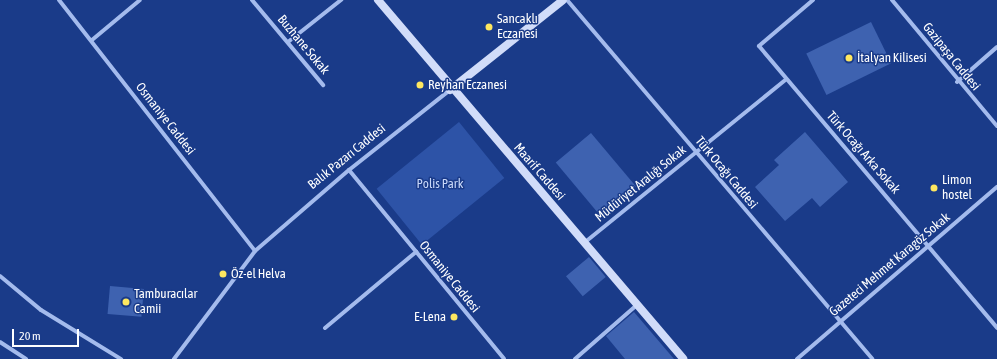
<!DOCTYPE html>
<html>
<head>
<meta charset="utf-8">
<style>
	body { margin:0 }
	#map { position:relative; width:997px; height:359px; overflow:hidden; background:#1a3b89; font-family:"Asap Condensed",sans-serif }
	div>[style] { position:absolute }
	.green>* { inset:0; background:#2d53a7; transform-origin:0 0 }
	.building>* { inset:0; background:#3e62b0; transform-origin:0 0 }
	.street>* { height:4px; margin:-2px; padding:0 2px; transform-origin:2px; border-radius:2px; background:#a4bbed }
	.secondary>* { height:8px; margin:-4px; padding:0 4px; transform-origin:4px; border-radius:4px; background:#d1dcf9 }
	.dots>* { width:11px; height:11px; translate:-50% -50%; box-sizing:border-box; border:2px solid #1a3b89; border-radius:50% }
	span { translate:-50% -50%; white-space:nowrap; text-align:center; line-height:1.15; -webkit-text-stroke:3px #1a3b89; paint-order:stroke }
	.poi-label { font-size:13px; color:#fff }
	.left { translate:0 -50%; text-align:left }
	.right { translate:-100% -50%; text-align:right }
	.street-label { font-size:13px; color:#fff }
	.park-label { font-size:13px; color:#c9d8f9 }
	.scale { position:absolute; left:12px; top:329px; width:67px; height:18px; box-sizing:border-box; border:2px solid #fff; border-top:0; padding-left:5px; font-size:12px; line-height:14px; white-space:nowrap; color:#fff; -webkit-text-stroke:3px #1a3b89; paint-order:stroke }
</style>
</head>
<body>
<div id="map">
	<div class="green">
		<div style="left:459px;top:122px;width:72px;height:106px;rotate:51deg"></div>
	</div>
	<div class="building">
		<div style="left:871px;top:22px;width:46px;height:72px;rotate:64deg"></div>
		<div style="clip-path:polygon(805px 132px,848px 182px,820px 207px,812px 198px,785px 221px,755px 187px,779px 165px,774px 160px)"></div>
		<div style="left:591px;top:133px;width:70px;height:46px;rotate:50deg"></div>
		<div style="left:589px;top:257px;width:26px;height:30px;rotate:50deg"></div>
		<div style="left:110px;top:286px;width:34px;height:28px;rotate:5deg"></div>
		<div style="clip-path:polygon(634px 312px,674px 359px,625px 359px,606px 336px)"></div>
	</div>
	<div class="street">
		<div style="left:59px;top:0;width:318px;rotate:52deg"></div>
		<div style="left:252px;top:0;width:111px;rotate:50.1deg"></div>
		<div style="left:567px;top:0;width:471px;rotate:49.6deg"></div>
		<div style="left:813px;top:0;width:71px;rotate:139.6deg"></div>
		<div style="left:759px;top:46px;width:369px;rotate:49.8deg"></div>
		<div style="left:892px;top:0;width:164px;rotate:50.2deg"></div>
		<div style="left:92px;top:40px;width:62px;rotate:-39.8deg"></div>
		<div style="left:288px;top:42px;width:68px;rotate:-38.4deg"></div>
		<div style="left:957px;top:82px;width:53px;rotate:-41.2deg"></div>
		<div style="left:349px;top:170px;width:244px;rotate:50.6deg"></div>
		<div style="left:584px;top:243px;width:259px;rotate:-39deg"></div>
		<div style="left:0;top:276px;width:53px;rotate:39.7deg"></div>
		<div style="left:41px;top:310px;width:94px;rotate:31.5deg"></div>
		<div style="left:325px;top:328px;width:119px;rotate:-39.9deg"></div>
		<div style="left:0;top:342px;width:31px;rotate:33deg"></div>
		<div style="left:174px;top:359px;width:135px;rotate:-53.1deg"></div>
		<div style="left:255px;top:251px;width:124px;rotate:-40.8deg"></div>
		<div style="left:349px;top:170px;width:129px;rotate:-38.4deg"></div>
		<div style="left:575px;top:359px;width:82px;rotate:-41.1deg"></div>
		<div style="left:797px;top:359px;width:264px;rotate:-40.7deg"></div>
	</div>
	<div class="secondary">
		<div style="left:378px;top:0;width:471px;rotate:49.6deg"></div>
		<div style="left:450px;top:90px;width:144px;rotate:-38.5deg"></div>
	</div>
	<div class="dots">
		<div style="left:489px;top:27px;background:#fee760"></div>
		<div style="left:849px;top:58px;background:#fee760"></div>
		<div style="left:420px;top:85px;background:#fee760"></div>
		<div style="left:934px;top:188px;background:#fee760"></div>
		<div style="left:223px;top:274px;background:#fee760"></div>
		<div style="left:126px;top:302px;background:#fee760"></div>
		<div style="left:454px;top:317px;background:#fee760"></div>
	</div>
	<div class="poi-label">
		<span class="left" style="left:497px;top:27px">Sancaklı<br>Eczanesi</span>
		<span class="left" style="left:857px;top:58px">İtalyan Kilisesi</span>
		<span class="left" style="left:428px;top:85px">Reyhan Eczanesi</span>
		<span class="left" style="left:942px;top:188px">Limon<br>hostel</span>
		<span class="left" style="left:231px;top:274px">Öz-el Helva</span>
		<span class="left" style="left:134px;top:302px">Tamburacılar<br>Camii</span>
		<span class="right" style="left:446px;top:317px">E-Lena</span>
	</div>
	<div class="street-label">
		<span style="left:303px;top:45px;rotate:50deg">Buzhane Sokak</span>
		<span style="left:951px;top:57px;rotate:51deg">Gazipaşa Caddesi</span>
		<span style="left:165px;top:119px;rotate:52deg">Osmaniye Caddesi</span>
		<span style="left:863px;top:153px;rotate:49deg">Türk Ocağı Arka Sokak</span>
		<span style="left:347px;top:157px;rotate:-39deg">Balık Pazarı Caddesi</span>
		<span style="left:539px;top:172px;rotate:49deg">Maarif Caddesi</span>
		<span style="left:726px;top:173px;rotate:50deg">Türk Ocağı Caddesi</span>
		<span style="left:641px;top:184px;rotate:-39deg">Müdüriyet Aralığı Sokak</span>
		<span style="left:890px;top:265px;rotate:-40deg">Gazeteci Mehmet Karagöz Sokak</span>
		<span style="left:449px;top:277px;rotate:51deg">Osmaniye Caddesi</span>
	</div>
	<div class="park-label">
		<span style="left:440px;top:184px">Polis Park</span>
	</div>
	<div class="scale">20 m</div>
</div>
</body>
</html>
